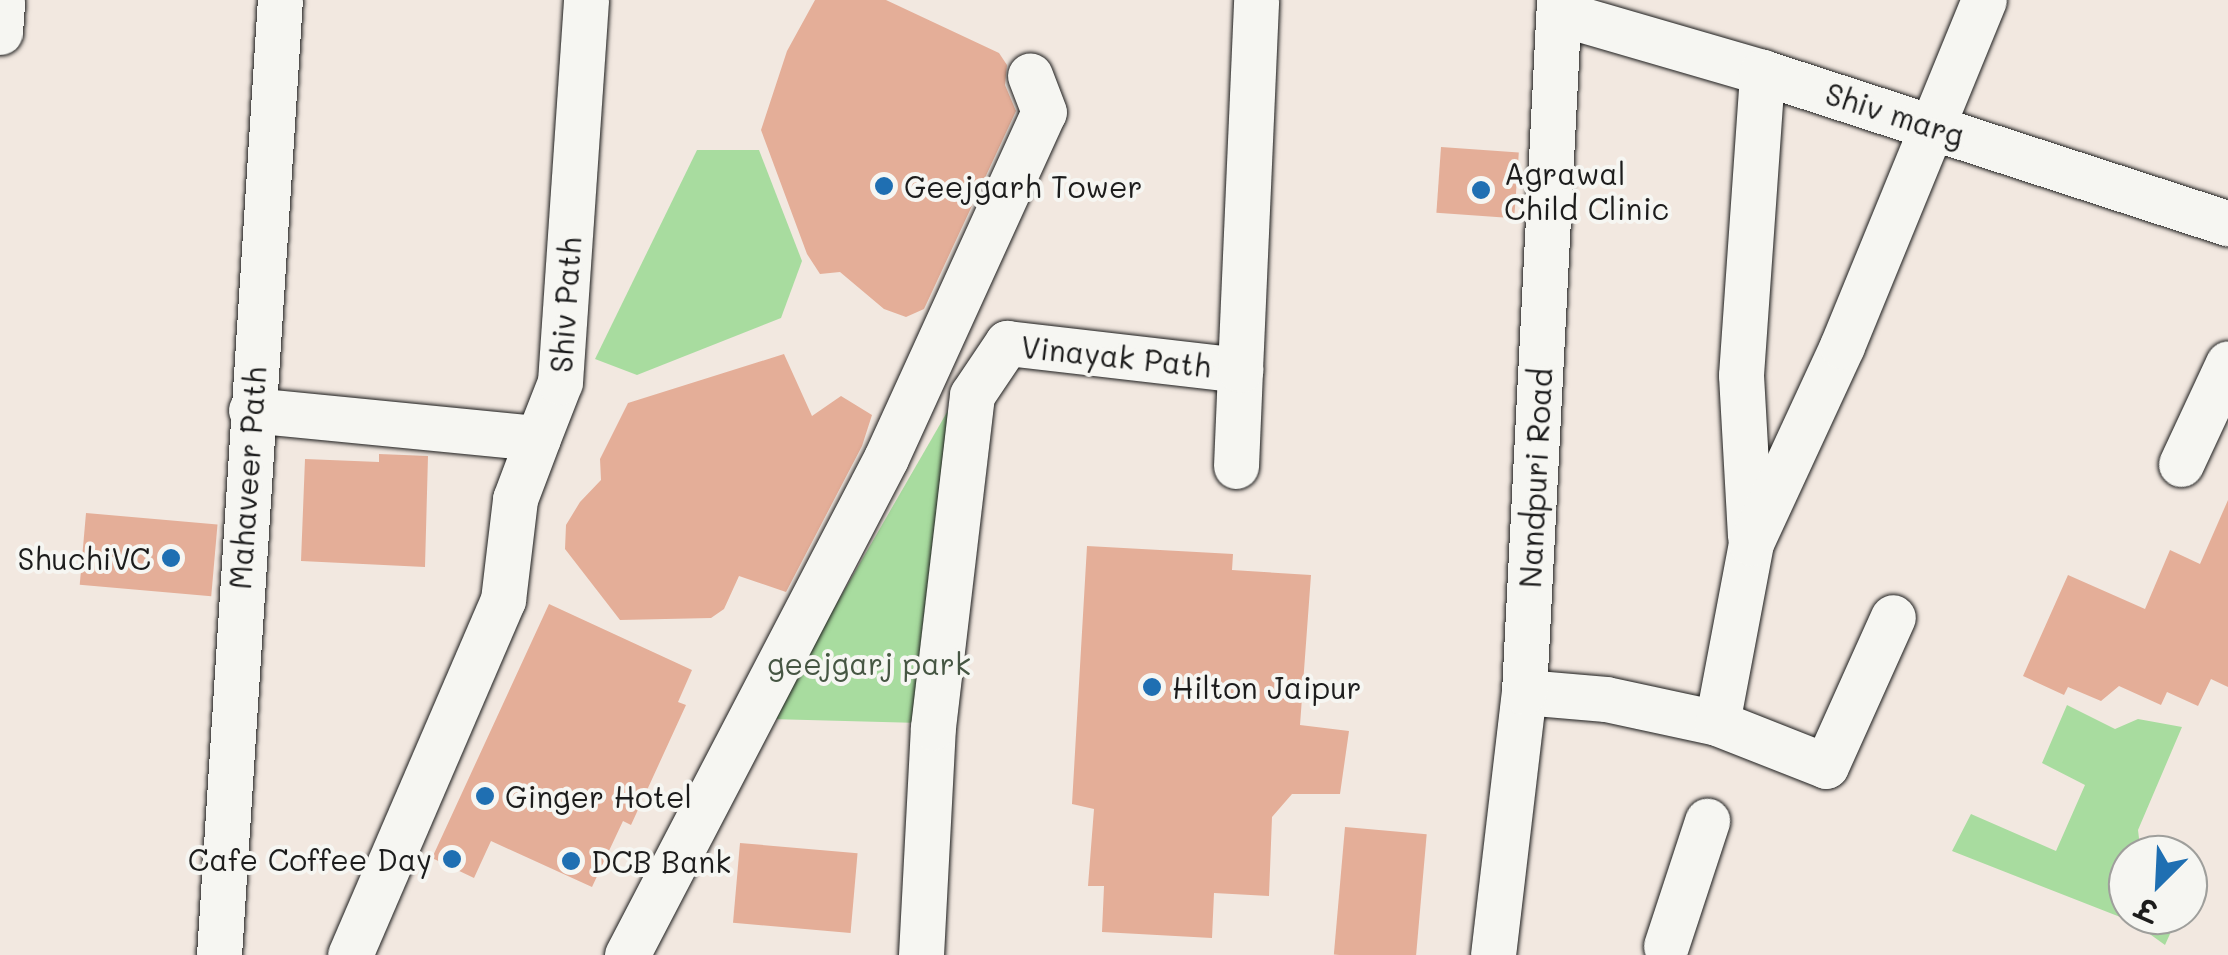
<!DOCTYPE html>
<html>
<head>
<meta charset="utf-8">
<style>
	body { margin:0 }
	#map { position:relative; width:2228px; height:955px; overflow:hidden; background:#f2e8e0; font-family:Mali,"Playpen Sans Deva",sans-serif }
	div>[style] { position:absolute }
	.green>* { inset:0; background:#a8dc9f }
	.building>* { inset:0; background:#e4ae98; transform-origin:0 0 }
	.roads { filter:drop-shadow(0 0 2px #1c1c1c) drop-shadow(0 0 2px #1c1c1c) }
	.minor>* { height:45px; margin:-22.5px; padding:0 22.5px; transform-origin:22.5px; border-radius:22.5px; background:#f6f6f2 }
	.dots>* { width:28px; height:28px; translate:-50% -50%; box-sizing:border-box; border:5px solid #f6f6f2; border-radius:50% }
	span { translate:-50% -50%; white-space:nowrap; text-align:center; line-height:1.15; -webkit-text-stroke:8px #f6f6f2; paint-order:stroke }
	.street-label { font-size:30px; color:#1c1c1c }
	.poi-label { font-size:30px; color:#1c1c1c }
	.left { translate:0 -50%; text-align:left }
	.right { translate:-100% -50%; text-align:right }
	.park-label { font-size:30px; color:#465643 }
	.north { position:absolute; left:2108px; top:835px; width:100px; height:100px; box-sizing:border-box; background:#f6f6f2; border:2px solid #9f9f9c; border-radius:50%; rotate:204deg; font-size:28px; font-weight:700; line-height:40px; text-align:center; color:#1c1c1c }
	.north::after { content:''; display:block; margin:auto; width:35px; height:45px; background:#1f6fb2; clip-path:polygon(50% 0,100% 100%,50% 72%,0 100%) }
</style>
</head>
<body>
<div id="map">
	<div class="green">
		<div style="clip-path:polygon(697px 150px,759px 150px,802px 261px,781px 318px,637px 375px,595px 359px)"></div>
		<div style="clip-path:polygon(950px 407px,920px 723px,770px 719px)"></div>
		<div style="clip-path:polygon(2067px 705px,2115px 729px,2138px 719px,2182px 727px,2138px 830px,2141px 855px,2128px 855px,2128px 915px,2173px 915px,2174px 925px,2165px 945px,2133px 922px,1952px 851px,1971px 814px,2056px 851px,2085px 785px,2042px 763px)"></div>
	</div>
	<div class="building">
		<div style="clip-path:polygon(815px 0,886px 0,999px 53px,1007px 65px,1005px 85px,1016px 111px,924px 309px,906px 317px,884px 309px,840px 272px,820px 274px,807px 254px,761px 130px,787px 51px)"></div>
		<div style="left:1441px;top:147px;width:78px;height:66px;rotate:4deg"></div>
		<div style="clip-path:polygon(784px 354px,812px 416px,841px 396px,872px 415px,862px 446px,786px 592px,739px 576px,724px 609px,711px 618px,620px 620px,565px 549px,566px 525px,580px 502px,601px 480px,600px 459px,628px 403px)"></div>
		<div style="clip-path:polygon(379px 454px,428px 456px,425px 567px,301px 561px,305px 459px,379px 462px)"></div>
		<div style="clip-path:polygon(2228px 500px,2228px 687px,2211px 679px,2198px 706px,2167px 692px,2161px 705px,2119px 686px,2101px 701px,2068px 687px,2064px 695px,2023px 676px,2068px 575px,2145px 609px,2170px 550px,2200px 564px)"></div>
		<div style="left:86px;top:513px;width:132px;height:72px;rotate:5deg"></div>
		<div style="clip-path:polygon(1087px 546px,1233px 554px,1232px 570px,1311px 575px,1300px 725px,1349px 731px,1340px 794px,1292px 794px,1272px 817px,1269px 896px,1214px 893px,1212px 938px,1102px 932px,1104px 886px,1088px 886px,1094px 809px,1072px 804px)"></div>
		<div style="clip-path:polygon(549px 604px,692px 670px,678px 702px,686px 705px,631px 825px,623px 821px,592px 887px,491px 841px,474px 878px,432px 858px)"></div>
		<div style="left:1345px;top:827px;width:82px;height:128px;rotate:5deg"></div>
		<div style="left:740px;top:843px;width:118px;height:80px;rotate:5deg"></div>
	</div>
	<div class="roads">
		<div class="minor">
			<div style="left:1559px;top:13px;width:211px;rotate:16.2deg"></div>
			<div style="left:1762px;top:72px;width:490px;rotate:18deg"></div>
			<div style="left:0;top:32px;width:32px;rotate:-86deg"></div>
			<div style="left:251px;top:410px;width:288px;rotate:5.6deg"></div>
			<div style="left:538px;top:438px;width:60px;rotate:-68.6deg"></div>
			<div style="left:560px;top:382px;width:383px;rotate:-86.1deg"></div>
			<div style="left:2181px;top:464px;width:111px;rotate:-65deg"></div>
			<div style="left:1236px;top:466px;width:96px;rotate:-87.6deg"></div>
			<div style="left:1750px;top:536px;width:161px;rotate:-93.2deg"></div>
			<div style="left:1741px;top:375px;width:304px;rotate:-86deg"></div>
			<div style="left:1524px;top:692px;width:82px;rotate:4.9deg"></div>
			<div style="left:1606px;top:699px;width:114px;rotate:12.2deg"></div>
			<div style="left:1717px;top:723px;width:183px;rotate:-79.3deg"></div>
			<div style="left:1751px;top:543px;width:217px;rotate:-65.2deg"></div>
			<div style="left:1842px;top:346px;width:374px;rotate:-67.7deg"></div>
			<div style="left:1717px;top:723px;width:117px;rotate:21.5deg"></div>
			<div style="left:1826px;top:766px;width:163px;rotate:-65.8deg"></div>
			<div style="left:1666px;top:946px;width:132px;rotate:-71.8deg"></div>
			<div style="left:219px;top:955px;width:957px;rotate:-86.35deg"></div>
			<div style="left:350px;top:955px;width:387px;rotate:-66.7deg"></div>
			<div style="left:503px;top:600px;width:102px;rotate:-83.2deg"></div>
			<div style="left:515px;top:499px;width:65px;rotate:-69.3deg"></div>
			<div style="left:627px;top:955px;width:560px;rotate:-62.47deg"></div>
			<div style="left:886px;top:458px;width:380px;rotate:-65.5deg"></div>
			<div style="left:1044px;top:112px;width:39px;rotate:-111deg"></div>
			<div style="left:921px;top:955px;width:228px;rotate:-87deg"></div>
			<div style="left:933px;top:727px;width:334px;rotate:-83.3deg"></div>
			<div style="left:972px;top:395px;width:63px;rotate:-56.1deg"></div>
			<div style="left:1007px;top:343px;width:235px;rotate:6.6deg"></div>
			<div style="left:1240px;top:370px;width:370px;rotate:-87.5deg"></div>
			<div style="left:1493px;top:955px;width:265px;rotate:-83.3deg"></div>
			<div style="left:1524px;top:692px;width:693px;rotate:-87.1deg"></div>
		</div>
	</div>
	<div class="dots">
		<div style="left:884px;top:186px;background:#1f6fb2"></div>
		<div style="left:1481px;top:190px;background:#1f6fb2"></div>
		<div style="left:171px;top:558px;background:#1f6fb2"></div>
		<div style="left:1152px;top:687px;background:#1f6fb2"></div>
		<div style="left:485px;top:796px;background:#1f6fb2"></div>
		<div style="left:452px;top:859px;background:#1f6fb2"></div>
		<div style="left:571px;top:861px;background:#1f6fb2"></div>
	</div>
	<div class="street-label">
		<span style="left:1895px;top:114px;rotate:18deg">Shiv marg</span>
		<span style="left:565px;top:305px;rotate:-86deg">Shiv Path</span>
		<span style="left:1116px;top:356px;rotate:6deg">Vinayak Path</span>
		<span style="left:247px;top:478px;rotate:-86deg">Mahaveer Path</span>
		<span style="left:1535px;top:478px;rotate:-87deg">Nandpuri Road</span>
	</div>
	<div class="poi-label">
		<span class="left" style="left:1504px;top:190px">Agrawal<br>Child Clinic</span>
		<span class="left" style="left:904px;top:186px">Geejgarh Tower</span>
		<span class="right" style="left:151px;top:558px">ShuchiVC</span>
		<span class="left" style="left:1172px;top:687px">Hilton Jaipur</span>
		<span class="left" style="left:505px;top:796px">Ginger Hotel</span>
		<span class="right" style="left:432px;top:859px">Cafe Coffee Day</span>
		<span class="left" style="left:591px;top:861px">DCB Bank</span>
	</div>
	<div class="park-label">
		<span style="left:869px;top:663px">geejgarj park</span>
	</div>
	<div class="north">उ</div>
</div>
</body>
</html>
